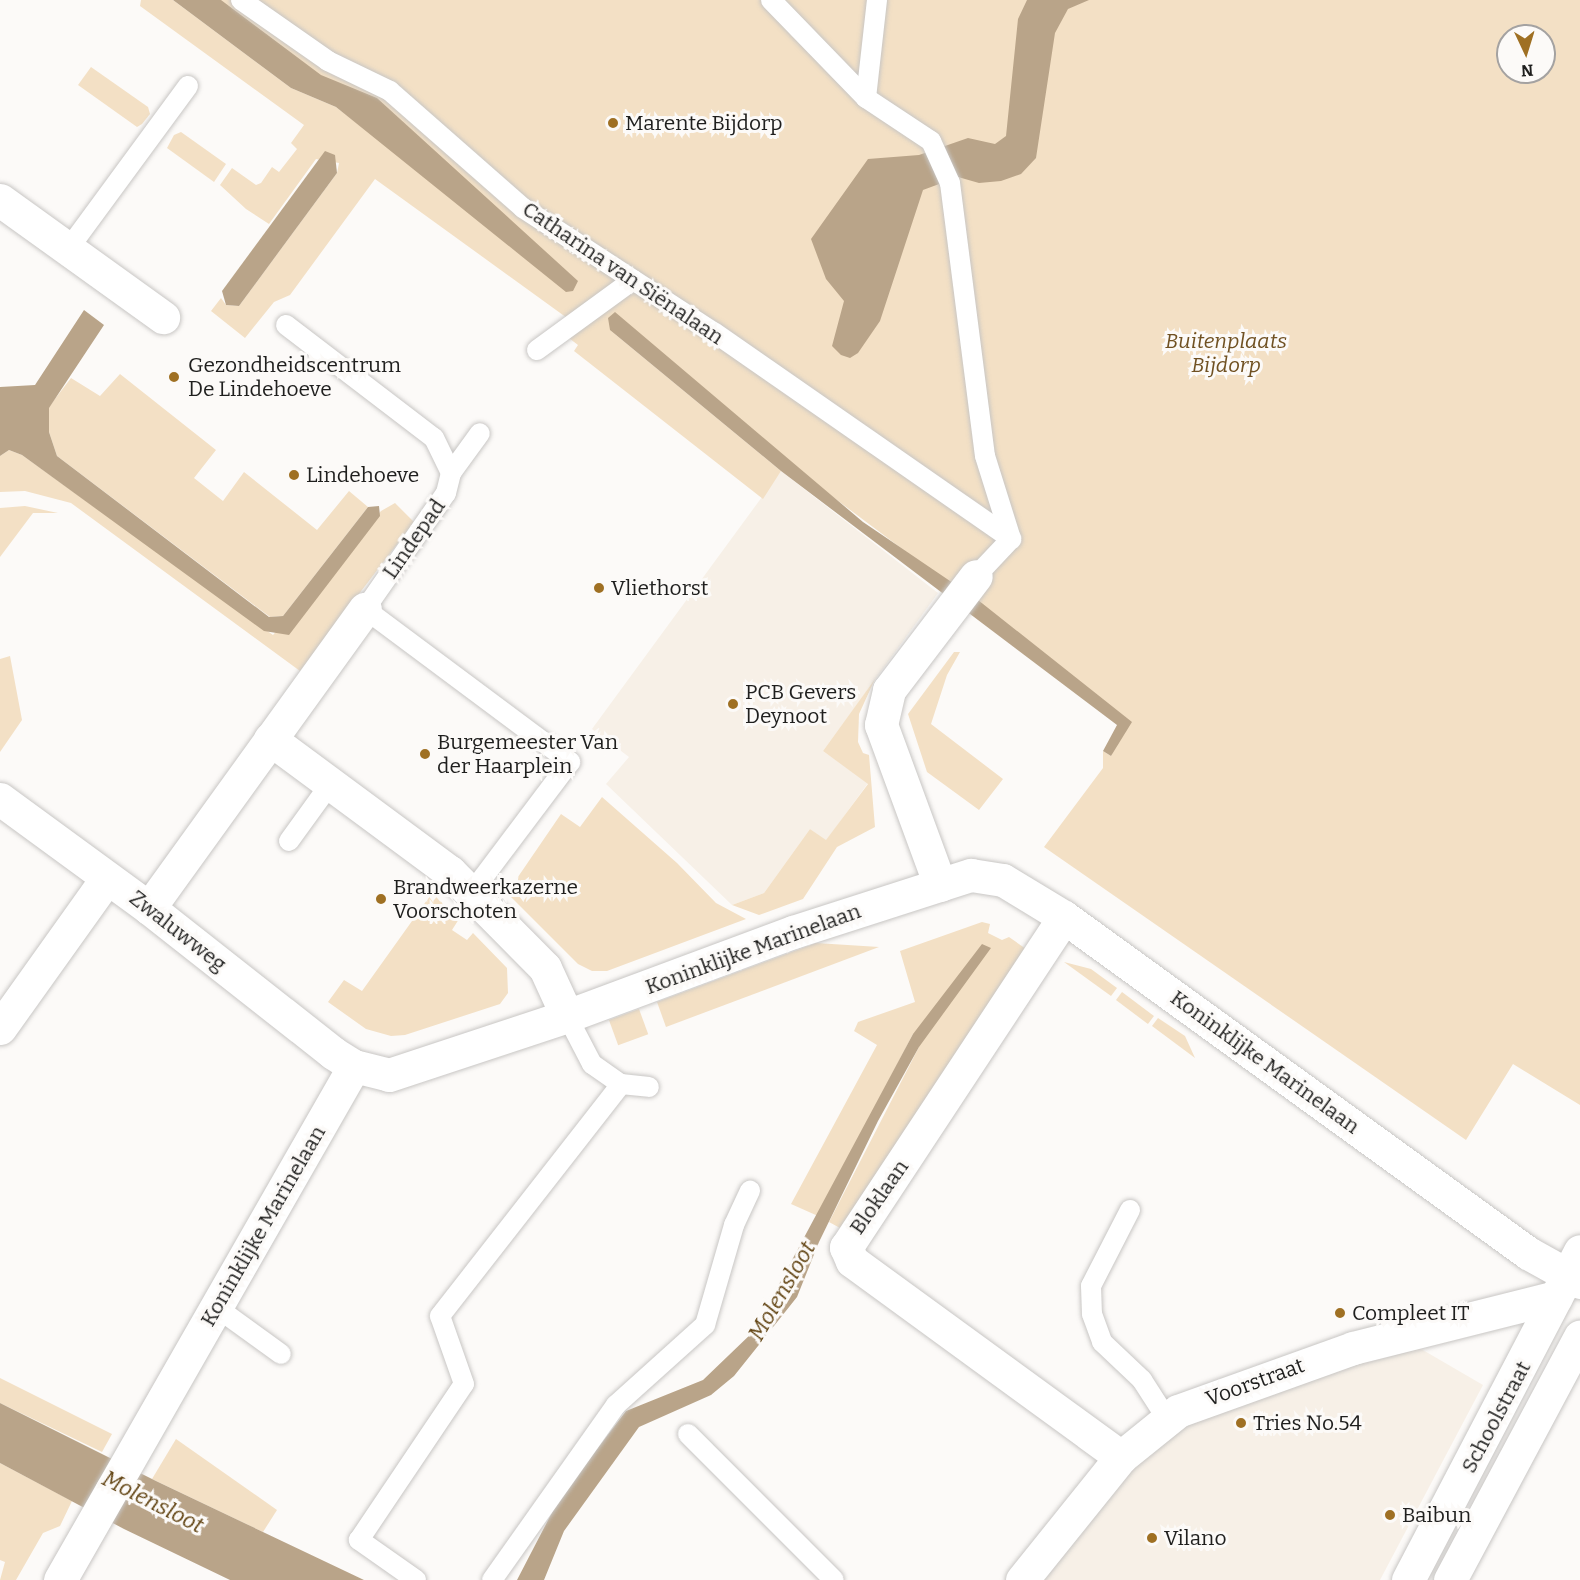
<!DOCTYPE html>
<html>
<head>
<meta charset="utf-8">
<style>
	body { margin:0 }
	#map { position:relative; width:1580px; height:1580px; overflow:hidden; background:#fcfaf8; font-family:Bitter,serif }
	div>[style] { position:absolute }
	.built>* { inset:0; background:#f7f0e7 }
	.green>* { inset:0; background:#f3e0c5; transform-origin:0 0 }
	.water>* { inset:0; background:#b9a489 }
	.roads { filter:drop-shadow(0 0 2px #c8c6c4) drop-shadow(0 0 2px #c8c6c4) }
	.lane>* { height:20px; margin:-10px; padding:0 10px; transform-origin:10px; border-radius:10px; background:#fff }
	.street>* { height:33px; margin:-16.5px; padding:0 16.5px; transform-origin:16.5px; border-radius:16.5px; background:#fff }
	.secondary>* { height:33px; margin:-16.5px; padding:0 16.5px; transform-origin:16.5px; border-radius:16.5px; background:#fff }
	.dots>* { width:16px; height:16px; translate:-50% -50%; box-sizing:border-box; border:3px solid #fcfaf8; border-radius:50% }
	span { translate:-50% -50%; white-space:nowrap; text-align:center; line-height:1.15; -webkit-text-stroke:6px #fcfaf8; paint-order:stroke }
	.poi-label { font-size:21px; color:#1f1f1e }
	.left { translate:0 -50%; text-align:left }
	.street-label { font-size:21px; color:#1f1f1e }
	.park-label { font-size:21px; color:#705122; font-style:italic }
	.water-label { font-size:22px; color:#624413; font-style:italic }
	.north { position:absolute; left:1496px; top:24px; width:60px; height:60px; box-sizing:border-box; background:#fcfaf8; border:2px solid #a4a2a1; border-radius:50%; rotate:176deg; font-size:16px; font-weight:700; line-height:24px; text-align:center; color:#1f1f1e }
	.north::after { content:''; display:block; margin:auto; width:21px; height:27px; background:#9f7023; clip-path:polygon(50% 0,100% 100%,50% 72%,0 100%) }
</style>
</head>
<body>
<div id="map">
	<div class="built">
		<div style="clip-path:polygon(781px 471px,938px 593px,823px 751px,868px 783px,826px 841px,810px 829px,764px 893px,732px 905px,606px 784px,629px 757px,592px 729px)"></div>
		<div style="clip-path:polygon(1416px 1346px,1483px 1385px,1380px 1580px,1008px 1580px,1187px 1413px)"></div>
	</div>
	<div class="green">
		<div style="clip-path:polygon(evenodd,141px 0,173px 0,291px 88px,336px 107px,573px 291px,201px 0,1580px 0,1580px 1105px,1513px 1064px,1466px 1140px,1044px 847px,1103px 768px,1103px 751px,1111px 756px,1123px 724px,909px 554px,610px 330px,781px 471px,763px 499px,574px 351px,578px 345px,565px 335px,574px 323px,375px 179px,290px 295px,274px 302px,245px 338px,211px 311px,221px 298px,226px 305px,239px 306px,337px 173px,339px 163px,316px 159px,269px 224px,246px 209px,220px 185px,232px 168px,256px 185px,261px 183px,272px 167px,279px 172px,297px 149px,291px 143px,304px 125px,140px 6px,141px 0,1508px 36px,1544px 36px,1544px 72px,1508px 72px,1508px 36px)"></div>
		<div style="clip-path:polygon(91px 67px,148px 107px,150px 114px,142px 124px,137px 127px,78px 85px)"></div>
		<div style="clip-path:polygon(181px 132px,226px 164px,214px 182px,167px 148px,174px 135px)"></div>
		<div style="clip-path:polygon(120px 374px,216px 450px,194px 478px,223px 501px,244px 472px,317px 530px,349px 491px,368px 507px,283px 616px,270px 617px,57px 456px,49px 432px,48px 408px,71px 378px,100px 396px)"></div>
		<div style="clip-path:polygon(9px 450px,22px 455px,273px 635px,381px 511px,395px 503px,414px 522px,300px 671px,71px 503px,25px 491px,0 492px,0 456px)"></div>
		<div style="clip-path:polygon(25px 506px,58px 513px,33px 513px,0 557px,0 508px)"></div>
		<div style="clip-path:polygon(954px 652px,960px 652px,947px 675px,931px 724px,1003px 779px,979px 810px,927px 772px,908px 714px)"></div>
		<div style="clip-path:polygon(10px 656px,22px 720px,0 752px,0 659px)"></div>
		<div style="clip-path:polygon(875px 679px,859px 714px,858px 742px,863px 753px,869px 755px,875px 827px,837px 847px,803px 899px,759px 915px,732px 905px,764px 893px,810px 829px,826px 840px,868px 784px,823px 751px)"></div>
		<div style="clip-path:polygon(602px 797px,677px 863px,716px 903px,746px 919px,607px 971px,592px 971px,578px 964px,507px 893px,561px 814px,580px 827px)"></div>
		<div style="clip-path:polygon(432px 893px,459px 919px,452px 930px,467px 940px,473px 933px,507px 968px,508px 993px,500px 1004px,405px 1035px,391px 1036px,366px 1029px,328px 1002px,344px 980px,362px 991px)"></div>
		<div style="clip-path:polygon(982px 922px,990px 924px,988px 933px,1002px 940px,1009px 937px,1026px 949px,840px 1228px,829px 1222px,919px 1047px,913px 1034px,818px 1216px,791px 1204px,877px 1045px,854px 1031px,858px 1022px,915px 1002px,900px 951px)"></div>
		<div style="clip-path:polygon(816px 943px,879px 947px,666px 1027px,657px 1002px)"></div>
		<div style="clip-path:polygon(1064px 962px,1091px 969px,1117px 988px,1111px 996px)"></div>
		<div style="left:1122px;top:992px;width:40px;height:10px;rotate:37deg"></div>
		<div style="left:639px;top:1009px;width:27px;height:32px;rotate:70deg"></div>
		<div style="clip-path:polygon(1158px 1018px,1185px 1036px,1195px 1058px,1152px 1026px)"></div>
		<div style="clip-path:polygon(0 1378px,112px 1434px,102px 1452px,0 1403px)"></div>
		<div style="clip-path:polygon(176px 1439px,277px 1510px,263px 1532px,152px 1479px)"></div>
		<div style="clip-path:polygon(0 1463px,72px 1501px,60px 1526px,43px 1533px,16px 1580px,0 1580px,5px 1562px,0 1560px)"></div>
	</div>
	<div class="water">
		<div style="clip-path:polygon(173px 0,221px 0,321px 75px,377px 98px,578px 281px,573px 291px,566px 292px,336px 107px,291px 88px)"></div>
		<div style="clip-path:polygon(1027px 0,1089px 0,1068px 9px,1055px 33px,1036px 158px,1021px 174px,1001px 181px,979px 183px,958px 177px,923px 190px,880px 321px,858px 353px,850px 358px,841px 355px,832px 346px,844px 301px,826px 279px,811px 239px,868px 159px,919px 155px,968px 138px,995px 144px,1006px 136px,1018px 19px)"></div>
		<div style="clip-path:polygon(325px 151px,335px 155px,337px 173px,239px 306px,226px 305px,222px 291px)"></div>
		<div style="clip-path:polygon(84px 310px,104px 325px,49px 408px,49px 432px,57px 456px,269px 617px,283px 616px,368px 507px,379px 506px,380px 516px,289px 635px,264px 631px,22px 455px,9px 450px,0 456px,0 387px,35px 385px)"></div>
		<div style="clip-path:polygon(615px 312px,863px 522px,978px 600px,1132px 722px,1111px 756px,1103px 751px,1117px 725px,781px 471px,610px 330px,608px 318px)"></div>
		<div style="clip-path:polygon(982px 944px,991px 948px,919px 1047px,878px 1121px,819px 1242px,797px 1297px,734px 1376px,711px 1395px,639px 1427px,564px 1531px,544px 1580px,517px 1580px,559px 1499px,626px 1411px,703px 1380px,754px 1331px,913px 1034px)"></div>
		<div style="clip-path:polygon(0 1403px,156px 1481px,364px 1580px,230px 1580px,124px 1529px,0 1463px)"></div>
	</div>
	<div class="roads">
		<div class="lane">
			<div style="left:241px;top:0;width:106px;rotate:35deg"></div>
			<div style="left:328px;top:61px;width:69px;rotate:25.8deg"></div>
			<div style="left:390px;top:91px;width:177px;rotate:41.3deg"></div>
			<div style="left:523px;top:208px;width:229px;rotate:33.1deg"></div>
			<div style="left:715px;top:333px;width:361px;rotate:34.8deg"></div>
			<div style="left:771px;top:0;width:136px;rotate:45.9deg"></div>
			<div style="left:866px;top:98px;width:78px;rotate:33.5deg"></div>
			<div style="left:931px;top:141px;width:46px;rotate:65.7deg"></div>
			<div style="left:950px;top:183px;width:275px;rotate:82.7deg"></div>
			<div style="left:985px;top:456px;width:87px;rotate:72.6deg"></div>
			<div style="left:1011px;top:539px;width:51px;rotate:133.4deg"></div>
			<div style="left:866px;top:98px;width:99px;rotate:-83.6deg"></div>
			<div style="left:69px;top:248px;width:201px;rotate:-53.7deg"></div>
			<div style="left:286px;top:325px;width:186px;rotate:37.4deg"></div>
			<div style="left:434px;top:438px;width:39px;rotate:64deg"></div>
			<div style="left:451px;top:473px;width:21px;rotate:104deg"></div>
			<div style="left:446px;top:493px;width:141px;rotate:124.9deg"></div>
			<div style="left:365px;top:609px;width:256px;rotate:36.7deg"></div>
			<div style="left:570px;top:762px;width:168px;rotate:127deg"></div>
			<div style="left:537px;top:350px;width:119px;rotate:-36.1deg"></div>
			<div style="left:451px;top:473px;width:49px;rotate:-54.1deg"></div>
			<div style="left:289px;top:841px;width:72px;rotate:-54.1deg"></div>
			<div style="left:567px;top:1016px;width:54px;rotate:62.5deg"></div>
			<div style="left:592px;top:1064px;width:35px;rotate:35deg"></div>
			<div style="left:621px;top:1084px;width:28px;rotate:6deg"></div>
			<div style="left:1130px;top:1210px;width:85px;rotate:117.2deg"></div>
			<div style="left:1091px;top:1286px;width:28px;rotate:88deg"></div>
			<div style="left:1092px;top:1314px;width:30px;rotate:70deg"></div>
			<div style="left:1102px;top:1342px;width:55px;rotate:43.5deg"></div>
			<div style="left:1142px;top:1380px;width:46px;rotate:57.3deg"></div>
			<div style="left:216px;top:1307px;width:80px;rotate:35.9deg"></div>
			<div style="left:688px;top:1434px;width:206px;rotate:45deg"></div>
			<div style="left:416px;top:1580px;width:70px;rotate:-144.9deg"></div>
			<div style="left:359px;top:1540px;width:188px;rotate:-56.1deg"></div>
			<div style="left:464px;top:1384px;width:72px;rotate:-109.4deg"></div>
			<div style="left:440px;top:1316px;width:294px;rotate:-52deg"></div>
			<div style="left:492px;top:1580px;width:214px;rotate:-54.7deg"></div>
			<div style="left:616px;top:1405px;width:120px;rotate:-42deg"></div>
			<div style="left:705px;top:1325px;width:104px;rotate:-73.8deg"></div>
			<div style="left:734px;top:1225px;width:38px;rotate:-65deg"></div>
		</div>
		<div class="street">
			<div style="left:0;top:200px;width:201px;rotate:35.7deg"></div>
			<div style="left:270px;top:739px;width:224px;rotate:36.5deg"></div>
			<div style="left:450px;top:872px;width:135px;rotate:45.3deg"></div>
			<div style="left:545px;top:968px;width:53px;rotate:65.4deg"></div>
			<div style="left:940px;top:885px;width:171px;rotate:-110.2deg"></div>
			<div style="left:881px;top:725px;width:36px;rotate:-77deg"></div>
			<div style="left:889px;top:690px;width:143px;rotate:-52.7deg"></div>
			<div style="left:149px;top:908px;width:369px;rotate:-54.2deg"></div>
			<div style="left:1064px;top:917px;width:396px;rotate:123.4deg"></div>
			<div style="left:846px;top:1247px;width:15px;rotate:67deg"></div>
			<div style="left:852px;top:1261px;width:333px;rotate:36.1deg"></div>
			<div style="left:0;top:1028px;width:184px;rotate:-54.5deg"></div>
			<div style="left:60px;top:1580px;width:592px;rotate:-60.23deg"></div>
			<div style="left:1022px;top:1580px;width:158px;rotate:-51.2deg"></div>
			<div style="left:1121px;top:1457px;width:73px;rotate:-38.9deg"></div>
			<div style="left:1178px;top:1411px;width:186px;rotate:-19.8deg"></div>
			<div style="left:1353px;top:1348px;width:209px;rotate:-14.1deg"></div>
		</div>
		<div class="secondary">
			<div style="left:0;top:799px;width:185px;rotate:36.2deg"></div>
			<div style="left:149px;top:908px;width:234px;rotate:38.2deg"></div>
			<div style="left:333px;top:1053px;width:25px;rotate:32deg"></div>
			<div style="left:354px;top:1066px;width:36px;rotate:14deg"></div>
			<div style="left:389px;top:1075px;width:188px;rotate:-18.3deg"></div>
			<div style="left:567px;top:1016px;width:241px;rotate:-20.4deg"></div>
			<div style="left:793px;top:932px;width:187px;rotate:-17.8deg"></div>
			<div style="left:971px;top:875px;width:32px;rotate:9deg"></div>
			<div style="left:1003px;top:880px;width:71px;rotate:31.2deg"></div>
			<div style="left:1064px;top:917px;width:573px;rotate:35.91deg"></div>
			<div style="left:1528px;top:1253px;width:60px;rotate:29.1deg"></div>
			<div style="left:1408px;top:1580px;width:371px;rotate:-62.4deg"></div>
			<div style="left:1450px;top:1580px;width:276px;rotate:-61.9deg"></div>
		</div>
	</div>
	<div class="dots">
		<div style="left:613px;top:123px;background:#9f7023"></div>
		<div style="left:174px;top:377px;background:#9f7023"></div>
		<div style="left:294px;top:475px;background:#9f7023"></div>
		<div style="left:599px;top:588px;background:#9f7023"></div>
		<div style="left:733px;top:704px;background:#9f7023"></div>
		<div style="left:425px;top:754px;background:#9f7023"></div>
		<div style="left:381px;top:899px;background:#9f7023"></div>
		<div style="left:1340px;top:1313px;background:#9f7023"></div>
		<div style="left:1241px;top:1423px;background:#9f7023"></div>
		<div style="left:1390px;top:1515px;background:#9f7023"></div>
		<div style="left:1152px;top:1538px;background:#9f7023"></div>
	</div>
	<div class="poi-label">
		<span class="left" style="left:625px;top:123px">Marente Bijdorp</span>
		<span class="left" style="left:188px;top:377px">Gezondheidscentrum<br>De Lindehoeve</span>
		<span class="left" style="left:306px;top:475px">Lindehoeve</span>
		<span class="left" style="left:611px;top:588px">Vliethorst</span>
		<span class="left" style="left:745px;top:704px">PCB Gevers<br>Deynoot</span>
		<span class="left" style="left:437px;top:754px">Burgemeester Van<br>der Haarplein</span>
		<span class="left" style="left:393px;top:899px">Brandweerkazerne<br>Voorschoten</span>
		<span class="left" style="left:1352px;top:1313px">Compleet IT</span>
		<span class="left" style="left:1253px;top:1423px">Tries No.54</span>
		<span class="left" style="left:1402px;top:1515px">Baibun</span>
		<span class="left" style="left:1164px;top:1538px">Vilano</span>
	</div>
	<div class="street-label">
		<span style="left:623px;top:273px;rotate:34deg">Catharina van Siënalaan</span>
		<span style="left:414px;top:539px;rotate:-55deg">Lindepad</span>
		<span style="left:178px;top:931px;rotate:38deg">Zwaluwweg</span>
		<span style="left:753px;top:949px;rotate:-20deg">Koninklijke Marinelaan</span>
		<span style="left:1265px;top:1062px;rotate:36deg">Koninklijke Marinelaan</span>
		<span style="left:879px;top:1197px;rotate:-55deg">Bloklaan</span>
		<span style="left:263px;top:1226px;rotate:-60deg">Koninklijke Marinelaan</span>
		<span style="left:1255px;top:1382px;rotate:-20deg">Voorstraat</span>
		<span style="left:1496px;top:1417px;rotate:-62deg">Schoolstraat</span>
	</div>
	<div class="park-label">
		<span style="left:1226px;top:353px">Buitenplaats<br>Bijdorp</span>
	</div>
	<div class="water-label">
		<span style="left:782px;top:1291px;rotate:-60deg">Molensloot</span>
		<span style="left:153px;top:1502px;rotate:27deg">Molensloot</span>
	</div>
	<div class="north">N</div>
</div>
</body>
</html>
